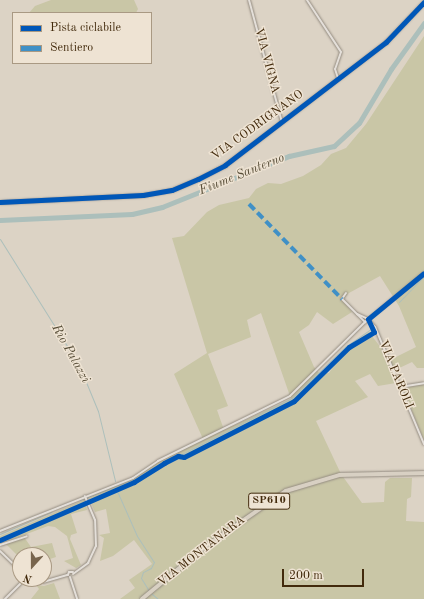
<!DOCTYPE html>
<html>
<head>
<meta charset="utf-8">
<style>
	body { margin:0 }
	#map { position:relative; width:424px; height:599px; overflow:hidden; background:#dcd3c5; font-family:"Old Standard TT",serif }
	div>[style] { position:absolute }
	.green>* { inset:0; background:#c9c6a6 }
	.stream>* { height:1px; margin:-0.5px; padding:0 0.5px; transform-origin:0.5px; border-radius:0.5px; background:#acbfbb }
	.river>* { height:5px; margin:-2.5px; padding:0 2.5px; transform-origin:2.5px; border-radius:2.5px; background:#acbfbb }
	.roads { filter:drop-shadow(0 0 1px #948c81) drop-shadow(0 0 1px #948c81) }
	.minor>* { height:2px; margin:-1px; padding:0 1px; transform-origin:1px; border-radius:1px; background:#e4dfd9 }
	.tertiary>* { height:2.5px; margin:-1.25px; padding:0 1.25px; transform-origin:1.25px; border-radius:1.25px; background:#e4dfd9 }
	.primary>* { height:3.5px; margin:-1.75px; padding:0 1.75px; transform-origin:1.75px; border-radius:1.75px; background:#d8d0c3 }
	.quiet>* { height:4px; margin-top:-2px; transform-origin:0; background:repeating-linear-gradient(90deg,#4090c6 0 8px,transparent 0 12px) }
	.cycleway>* { height:5px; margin:-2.5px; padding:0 2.5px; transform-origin:2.5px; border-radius:2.5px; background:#0057b8 }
	span { translate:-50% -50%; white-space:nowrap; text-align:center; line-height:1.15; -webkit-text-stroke:3px #eee3d3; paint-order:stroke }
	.shield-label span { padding:1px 3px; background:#eee3d3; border:1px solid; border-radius:3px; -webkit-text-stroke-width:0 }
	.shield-label { font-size:11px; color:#422a0c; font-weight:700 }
	.street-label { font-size:12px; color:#422a0c }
	.water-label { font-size:13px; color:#574d37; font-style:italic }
	.legend { position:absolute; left:12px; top:12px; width:140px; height:52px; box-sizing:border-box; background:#eee3d3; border:1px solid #a99983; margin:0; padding:5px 7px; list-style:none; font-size:12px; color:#422a0c }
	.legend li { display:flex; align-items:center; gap:8px; height:20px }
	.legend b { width:20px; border:1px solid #a99983 }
	.north { position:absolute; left:12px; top:547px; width:40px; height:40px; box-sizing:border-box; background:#eee3d3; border:1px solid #a99983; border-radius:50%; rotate:201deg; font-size:11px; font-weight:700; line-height:16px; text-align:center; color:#422a0c }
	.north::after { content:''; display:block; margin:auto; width:14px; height:18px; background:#78654d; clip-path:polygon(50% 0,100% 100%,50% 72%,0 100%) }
	.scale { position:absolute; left:282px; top:569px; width:82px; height:18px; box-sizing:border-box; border:2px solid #422a0c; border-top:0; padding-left:5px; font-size:12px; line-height:14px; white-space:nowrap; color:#422a0c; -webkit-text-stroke:3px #eee3d3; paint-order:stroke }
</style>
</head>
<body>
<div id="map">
	<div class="green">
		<div style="clip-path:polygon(51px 0,134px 0,138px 9px,136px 13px,29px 13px,35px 6px)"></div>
		<div style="clip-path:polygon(evenodd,424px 36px,424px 368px,417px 368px,412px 362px,393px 371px,396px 383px,378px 386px,370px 374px,355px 381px,368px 397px,316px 421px,341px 474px,362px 503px,384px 502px,385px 482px,390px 478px,412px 478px,411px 497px,407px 499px,406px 521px,424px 522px,424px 599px,120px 599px,135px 588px,129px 580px,152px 564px,134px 540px,113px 556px,100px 561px,104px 538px,99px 535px,110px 533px,106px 509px,95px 512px,89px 498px,129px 480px,158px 461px,203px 439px,174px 374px,207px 353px,172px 238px,184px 236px,207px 212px,219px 205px,249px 198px,256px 189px,268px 183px,281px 184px,303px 176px,321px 165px,331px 154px,346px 148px,366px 124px,424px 36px,380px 276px,399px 306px,416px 347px,390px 360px,369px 332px,347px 346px,329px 373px,320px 374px,314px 367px,299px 332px,309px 325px,317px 312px,333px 324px,352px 312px,342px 300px,349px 293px,380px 276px,424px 36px,261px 313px,291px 399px,224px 430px,217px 410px,228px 406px,208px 354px,251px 337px,247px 320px,261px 313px)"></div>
		<div style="clip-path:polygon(424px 384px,424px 440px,404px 392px,409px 387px)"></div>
		<div style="clip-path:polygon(84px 500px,87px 510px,71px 514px,77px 533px,71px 535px,70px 539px,81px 565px,76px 568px,64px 561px,73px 558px,67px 536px,55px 527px,48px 526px,0 544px,0 536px)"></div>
		<div style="clip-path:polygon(24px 537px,31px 547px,52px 543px,56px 557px,44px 561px,44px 555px,20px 555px,20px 558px,5px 543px)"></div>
		<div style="clip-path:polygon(54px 583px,60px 599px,31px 599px,39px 589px,36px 585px,44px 586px)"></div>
	</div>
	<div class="stream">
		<div style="left:0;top:239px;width:149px;rotate:57.9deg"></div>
		<div style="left:79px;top:365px;width:50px;rotate:67.6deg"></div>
		<div style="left:98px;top:411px;width:72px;rotate:76.3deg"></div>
		<div style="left:399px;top:302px;width:36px;rotate:-46deg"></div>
		<div style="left:180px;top:455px;width:126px;rotate:-27deg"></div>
		<div style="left:292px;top:398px;width:74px;rotate:-43.9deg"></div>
		<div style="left:345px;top:347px;width:33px;rotate:-35deg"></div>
		<div style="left:117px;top:491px;width:49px;rotate:66deg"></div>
		<div style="left:137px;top:536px;width:31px;rotate:57deg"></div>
		<div style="left:154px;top:562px;width:7px;rotate:117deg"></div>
		<div style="left:151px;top:568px;width:9px;rotate:153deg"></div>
		<div style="left:143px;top:572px;width:6px;rotate:108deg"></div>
		<div style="left:141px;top:578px;width:15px;rotate:58deg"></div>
		<div style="left:80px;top:500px;width:62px;rotate:-21.6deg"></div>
		<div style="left:138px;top:477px;width:40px;rotate:-29.7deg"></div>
		<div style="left:0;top:534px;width:56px;rotate:-23.3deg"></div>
		<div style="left:152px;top:594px;width:8px;rotate:40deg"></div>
	</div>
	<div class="river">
		<div style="left:0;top:220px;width:132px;rotate:-2.6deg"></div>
		<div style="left:132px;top:214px;width:31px;rotate:-13deg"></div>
		<div style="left:162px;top:207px;width:137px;rotate:-21.9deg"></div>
		<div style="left:289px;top:156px;width:46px;rotate:-12.5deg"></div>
		<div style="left:334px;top:146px;width:34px;rotate:-43deg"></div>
		<div style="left:359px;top:123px;width:63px;rotate:-59.3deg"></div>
		<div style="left:391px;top:69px;width:57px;rotate:-54.3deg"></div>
	</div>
	<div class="roads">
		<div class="minor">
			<div style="left:249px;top:0;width:126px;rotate:74.9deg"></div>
			<div style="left:307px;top:0;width:62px;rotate:56.8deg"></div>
			<div style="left:341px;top:52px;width:18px;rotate:109deg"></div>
			<div style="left:335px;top:69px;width:9px;rotate:72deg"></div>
			<div style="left:346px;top:293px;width:7px;rotate:124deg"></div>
			<div style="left:342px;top:299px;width:33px;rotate:45deg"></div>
			<div style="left:357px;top:314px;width:12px;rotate:24deg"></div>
			<div style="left:368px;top:319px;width:11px;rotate:49deg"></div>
			<div style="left:375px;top:327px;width:127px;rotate:67.3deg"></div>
			<div style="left:400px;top:387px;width:24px;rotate:-9deg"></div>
			<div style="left:0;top:531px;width:143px;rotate:-21.7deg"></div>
			<div style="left:133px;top:478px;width:30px;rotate:-34deg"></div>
			<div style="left:158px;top:461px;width:147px;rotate:-26.2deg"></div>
			<div style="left:290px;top:396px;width:105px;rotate:-44.6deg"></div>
			<div style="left:365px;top:322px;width:77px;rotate:-39.7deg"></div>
			<div style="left:0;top:545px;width:28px;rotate:-18deg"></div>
			<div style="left:0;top:551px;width:28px;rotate:44deg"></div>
			<div style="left:73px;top:574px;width:19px;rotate:-36deg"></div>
			<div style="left:88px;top:563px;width:19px;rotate:-65deg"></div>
			<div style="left:96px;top:546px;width:26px;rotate:-92deg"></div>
			<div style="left:95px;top:520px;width:26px;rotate:-113deg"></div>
			<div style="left:68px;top:575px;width:3px;rotate:-72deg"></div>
			<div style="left:69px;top:572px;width:4px"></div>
			<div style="left:70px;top:577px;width:23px;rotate:72deg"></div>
			<div style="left:29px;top:579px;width:14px;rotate:12deg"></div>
			<div style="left:43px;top:582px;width:26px;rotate:-16deg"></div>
			<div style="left:5px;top:599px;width:28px;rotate:-45deg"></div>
		</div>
		<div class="tertiary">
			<div style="left:0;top:202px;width:143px;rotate:-2.8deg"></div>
			<div style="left:143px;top:195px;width:29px;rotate:-10deg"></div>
			<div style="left:172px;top:190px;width:28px;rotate:-23deg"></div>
			<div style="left:198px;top:179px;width:30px;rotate:-27deg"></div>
			<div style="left:225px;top:165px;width:203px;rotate:-37.4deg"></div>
			<div style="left:386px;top:42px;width:55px;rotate:-46.5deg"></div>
		</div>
		<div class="primary">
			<div style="left:142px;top:599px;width:82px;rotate:-39.5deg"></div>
			<div style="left:205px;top:547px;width:98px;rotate:-34.7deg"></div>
			<div style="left:286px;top:491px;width:56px;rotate:-16.5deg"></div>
			<div style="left:340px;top:475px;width:84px;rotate:-1.4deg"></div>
		</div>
	</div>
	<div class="quiet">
		<div style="left:249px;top:204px;width:133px;rotate:45.6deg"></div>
	</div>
	<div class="cycleway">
		<div style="left:0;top:202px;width:143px;rotate:-2.8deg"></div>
		<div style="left:143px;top:195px;width:29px;rotate:-10deg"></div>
		<div style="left:172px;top:190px;width:28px;rotate:-23deg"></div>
		<div style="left:198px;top:179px;width:30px;rotate:-27deg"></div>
		<div style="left:225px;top:165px;width:203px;rotate:-37.4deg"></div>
		<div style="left:386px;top:42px;width:55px;rotate:-46.5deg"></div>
		<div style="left:0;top:540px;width:146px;rotate:-23.4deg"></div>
		<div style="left:134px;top:482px;width:36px;rotate:-32deg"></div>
		<div style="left:164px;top:463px;width:16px;rotate:-27deg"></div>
		<div style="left:178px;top:456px;width:6px;rotate:9deg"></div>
		<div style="left:184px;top:457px;width:123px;rotate:-27deg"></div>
		<div style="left:294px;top:401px;width:77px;rotate:-44.5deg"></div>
		<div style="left:349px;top:347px;width:29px;rotate:-31deg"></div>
		<div style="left:374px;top:332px;width:14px;rotate:-115deg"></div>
		<div style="left:368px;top:319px;width:72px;rotate:-39.4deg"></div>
	</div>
	<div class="shield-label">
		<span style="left:269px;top:501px">SP610</span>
	</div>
	<div class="street-label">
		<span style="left:266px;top:61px;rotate:75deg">VIA VIGNA</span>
		<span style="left:258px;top:126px;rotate:-36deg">VIA CODRIGNANO</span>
		<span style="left:395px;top:375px;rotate:68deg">VIA PAROLI</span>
		<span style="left:202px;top:552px;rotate:-38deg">VIA MONTANARA</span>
	</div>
	<div class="water-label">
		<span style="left:242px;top:175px;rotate:-22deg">Fiume Santerno</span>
		<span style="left:70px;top:354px;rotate:61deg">Rio Palazzi</span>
	</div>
	<ul class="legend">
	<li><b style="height:5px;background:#0057b8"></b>Pista ciclabile</li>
	<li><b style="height:5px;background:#4090c6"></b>Sentiero</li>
	</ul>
	<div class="north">N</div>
	<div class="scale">200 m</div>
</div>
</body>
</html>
